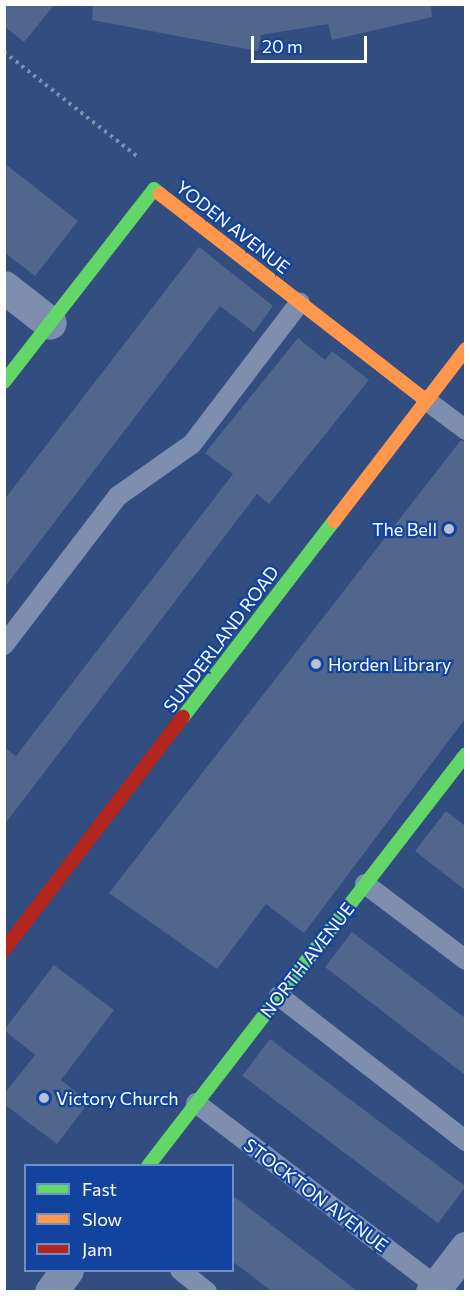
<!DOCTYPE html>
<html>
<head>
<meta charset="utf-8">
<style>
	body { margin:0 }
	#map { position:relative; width:470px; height:1296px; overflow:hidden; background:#324d7f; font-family:Commissioner,sans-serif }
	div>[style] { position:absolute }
	.building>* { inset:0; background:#50668d; transform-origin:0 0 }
	.path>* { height:4px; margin-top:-2px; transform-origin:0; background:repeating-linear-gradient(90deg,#7d8eaf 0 3px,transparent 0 7.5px) }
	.lane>* { height:20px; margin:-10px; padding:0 10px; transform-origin:10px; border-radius:10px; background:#7d8eaf }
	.street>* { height:33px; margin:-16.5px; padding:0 16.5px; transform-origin:16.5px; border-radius:16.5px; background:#7d8eaf }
	.fast>* { height:14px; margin:-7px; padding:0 7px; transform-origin:7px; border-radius:7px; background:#63d668 }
	.slow>* { height:14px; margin:-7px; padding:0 7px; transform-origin:7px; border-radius:7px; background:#ff974d }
	.jam>* { height:14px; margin:-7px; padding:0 7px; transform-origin:7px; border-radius:7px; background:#b3261e }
	.dots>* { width:16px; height:16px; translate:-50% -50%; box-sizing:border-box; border:3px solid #12449f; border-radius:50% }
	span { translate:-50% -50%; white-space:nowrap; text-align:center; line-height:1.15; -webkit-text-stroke:4.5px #12449f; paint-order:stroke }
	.street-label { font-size:18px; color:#fff }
	.poi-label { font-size:18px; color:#fff }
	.right { translate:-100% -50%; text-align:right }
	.left { translate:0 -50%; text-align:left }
	.frame { position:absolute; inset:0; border:6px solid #fff; pointer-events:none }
	.legend { position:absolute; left:24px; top:1164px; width:210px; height:108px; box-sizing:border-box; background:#12449f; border:2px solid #718fc5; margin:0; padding:8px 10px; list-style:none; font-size:18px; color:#fff }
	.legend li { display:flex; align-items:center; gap:12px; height:30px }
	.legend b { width:30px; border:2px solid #718fc5 }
	.scale { position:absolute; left:251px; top:36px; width:116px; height:27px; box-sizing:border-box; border:3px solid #fff; border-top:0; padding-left:8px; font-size:18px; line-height:21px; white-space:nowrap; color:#fff; -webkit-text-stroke:4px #12449f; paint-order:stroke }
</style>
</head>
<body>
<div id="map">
	<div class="building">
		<div style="clip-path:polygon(4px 4px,55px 4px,24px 42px,4px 26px)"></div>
		<div style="clip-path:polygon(93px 4px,431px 4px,432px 17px,332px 40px,328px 24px,261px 35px,258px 51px,92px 20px)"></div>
		<div style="clip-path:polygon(4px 163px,78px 221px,35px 276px,4px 252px)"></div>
		<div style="clip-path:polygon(199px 247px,273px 306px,254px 332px,220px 306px,4px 588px,4px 500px)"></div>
		<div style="clip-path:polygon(298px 338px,325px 360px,332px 351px,369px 380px,269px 504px,257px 494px,4px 825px,4px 747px,16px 756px,233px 474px,205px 453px)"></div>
		<div style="clip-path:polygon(461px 440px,465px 442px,465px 719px,304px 933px,266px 904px,217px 969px,109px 893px)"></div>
		<div style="clip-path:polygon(446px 811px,465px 826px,465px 890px,415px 851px)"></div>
		<div style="clip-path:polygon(352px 932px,465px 1018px,465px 1075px,325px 967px)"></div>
		<div style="clip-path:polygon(54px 965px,114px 1010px,61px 1080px,89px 1102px,57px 1144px,4px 1104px,4px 1094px,35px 1055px,4px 1030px)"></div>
		<div style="left:270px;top:1039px;width:245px;height:46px;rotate:37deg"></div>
		<div style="clip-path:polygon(232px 1195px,321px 1263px,358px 1292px,273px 1292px,232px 1261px)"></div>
	</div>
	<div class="path">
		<div style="left:4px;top:52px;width:170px;rotate:38.1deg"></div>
	</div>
	<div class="lane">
		<div style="left:426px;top:400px;width:50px;rotate:36.9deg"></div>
		<div style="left:4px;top:645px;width:188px;rotate:-52.6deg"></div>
		<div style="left:118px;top:496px;width:90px;rotate:-35.1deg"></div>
		<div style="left:192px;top:444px;width:178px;rotate:-52.7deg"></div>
		<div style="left:365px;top:884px;width:126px;rotate:37deg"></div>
		<div style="left:279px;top:996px;width:237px;rotate:37.8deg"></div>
		<div style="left:196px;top:1103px;width:302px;rotate:37.3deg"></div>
		<div style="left:180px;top:1270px;width:35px;rotate:39deg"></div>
	</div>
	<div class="street">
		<div style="left:4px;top:287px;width:58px;rotate:38deg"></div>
		<div style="left:51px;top:1292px;width:27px;rotate:-54deg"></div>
		<div style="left:432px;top:1292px;width:56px;rotate:-52.3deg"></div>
	</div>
	<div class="fast">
		<div style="left:4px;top:382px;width:244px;rotate:-52.1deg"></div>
		<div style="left:154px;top:189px;width:8px;rotate:40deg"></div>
		<div style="left:183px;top:717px;width:247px;rotate:-52.4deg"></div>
		<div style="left:148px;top:1166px;width:520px;rotate:-52.34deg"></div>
	</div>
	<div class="slow">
		<div style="left:160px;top:194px;width:336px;rotate:37.8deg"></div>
		<div style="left:334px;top:521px;width:217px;rotate:-52.5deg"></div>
	</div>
	<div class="jam">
		<div style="left:4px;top:950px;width:294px;rotate:-52.5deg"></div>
	</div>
	<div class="dots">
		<div style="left:449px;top:529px;background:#b7c1d2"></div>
		<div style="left:316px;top:664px;background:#b7c1d2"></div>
		<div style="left:44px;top:1098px;background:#b7c1d2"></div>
	</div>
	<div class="street-label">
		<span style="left:233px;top:227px;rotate:38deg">YODEN AVENUE</span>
		<span style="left:221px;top:639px;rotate:-53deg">SUNDERLAND ROAD</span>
		<span style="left:307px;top:960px;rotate:-52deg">NORTH AVENUE</span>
		<span style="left:316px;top:1195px;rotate:37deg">STOCKTON AVENUE</span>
	</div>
	<div class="poi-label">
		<span class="right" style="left:437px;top:529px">The Bell</span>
		<span class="left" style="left:328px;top:664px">Horden Library</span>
		<span class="left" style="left:56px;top:1098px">Victory Church</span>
	</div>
	<div class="frame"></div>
	<ul class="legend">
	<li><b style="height:8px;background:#63d668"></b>Fast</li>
	<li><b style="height:8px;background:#ff974d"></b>Slow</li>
	<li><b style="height:8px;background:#b3261e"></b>Jam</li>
	</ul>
	<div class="scale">20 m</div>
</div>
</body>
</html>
